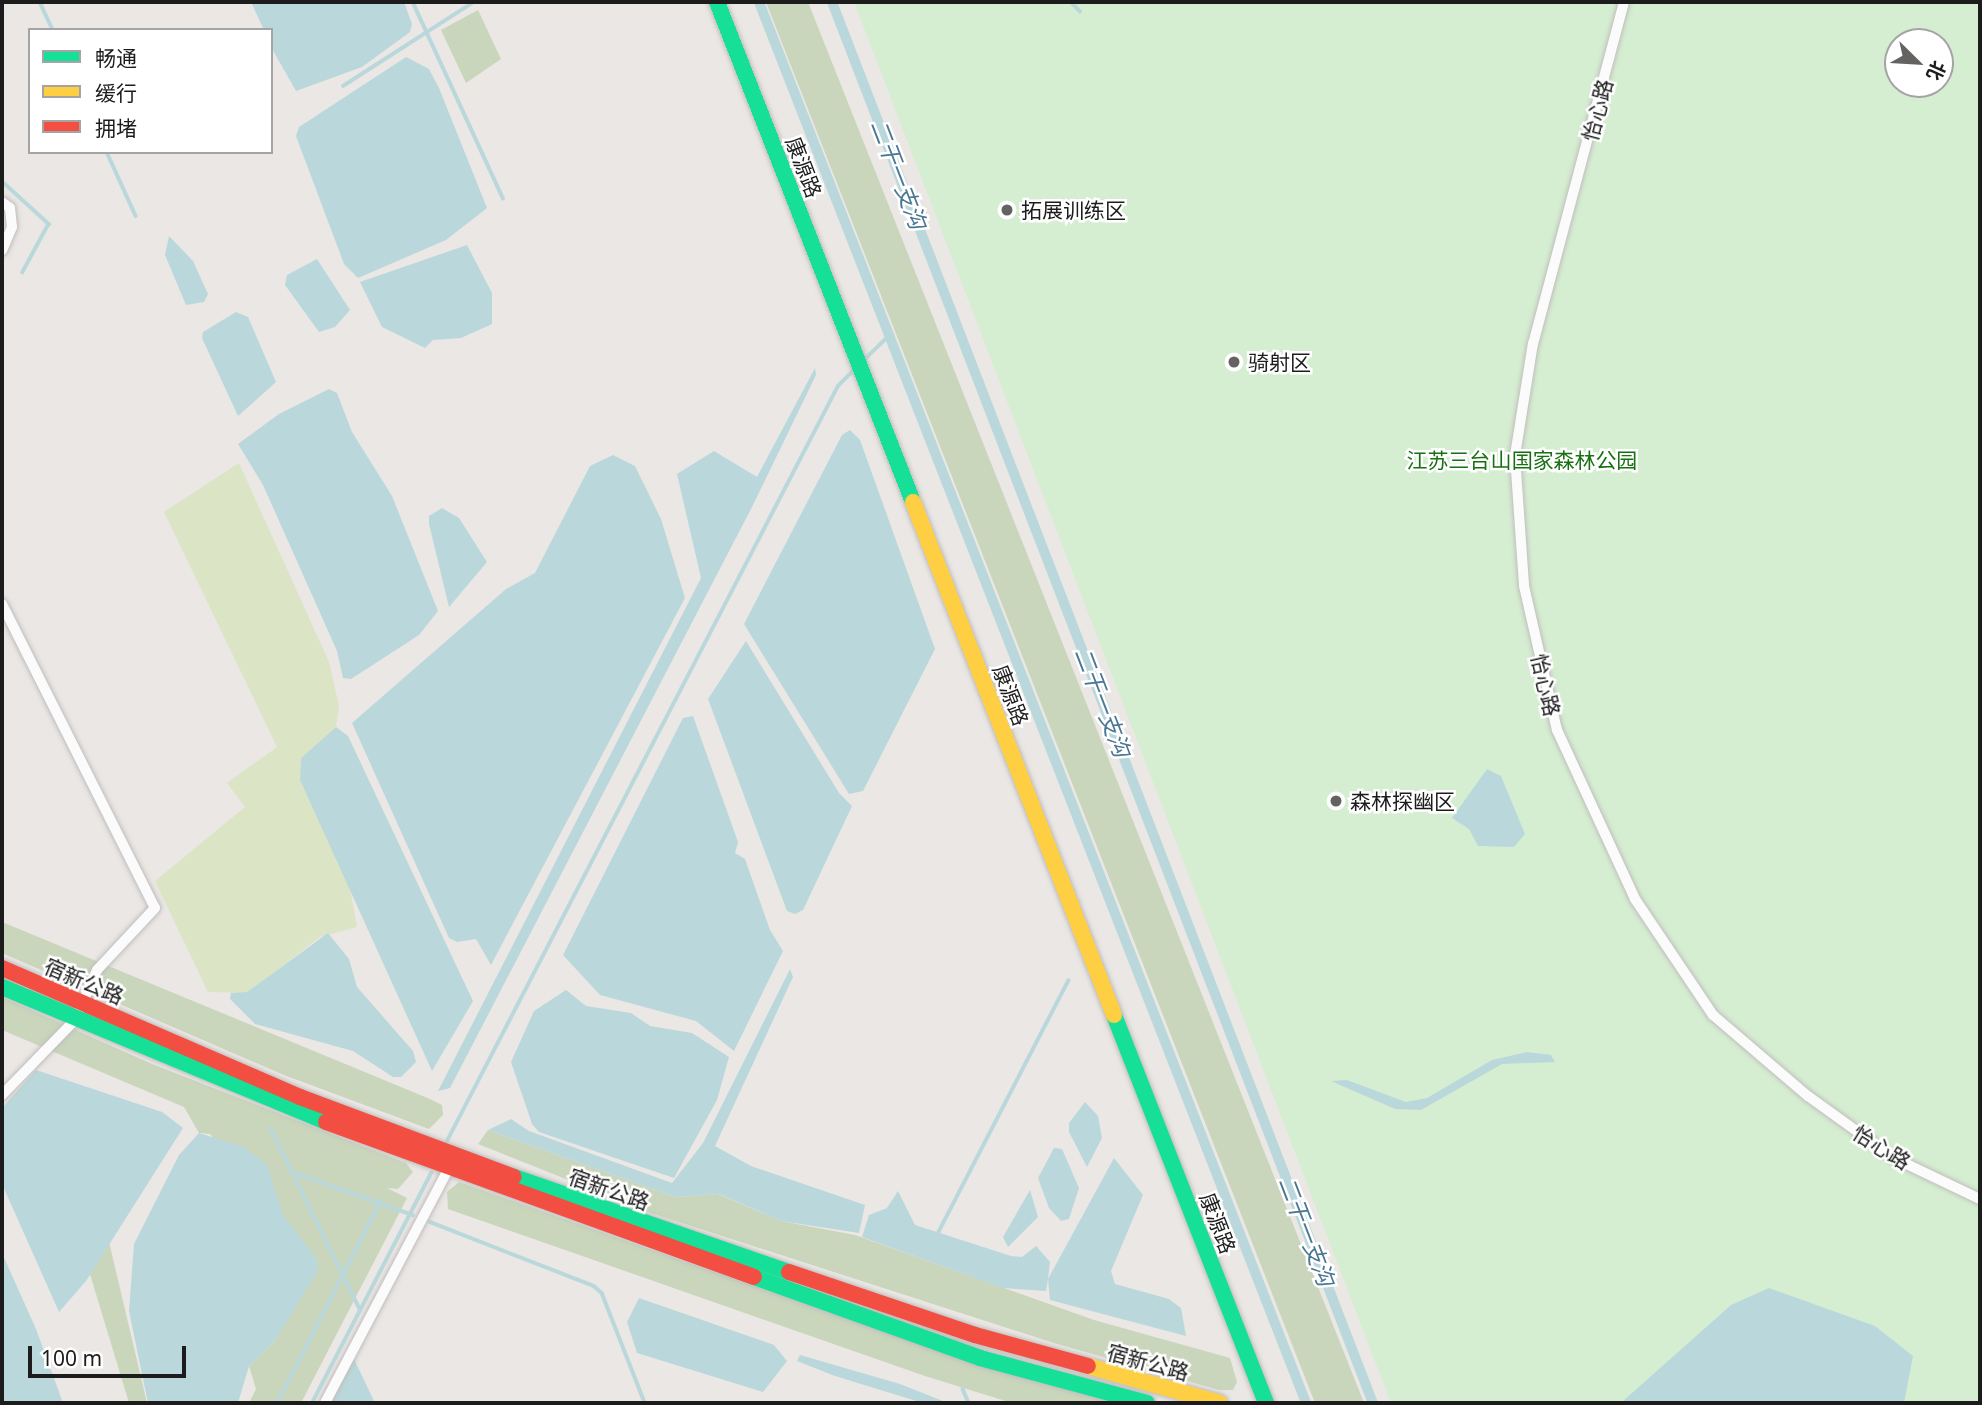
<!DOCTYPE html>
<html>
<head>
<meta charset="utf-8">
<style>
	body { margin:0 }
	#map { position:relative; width:1982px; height:1405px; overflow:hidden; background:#eae7e4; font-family:"Noto Sans","Noto Sans SC",sans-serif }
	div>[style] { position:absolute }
	.grass>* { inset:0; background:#dbe5c5 }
	.forest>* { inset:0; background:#c9d6bb }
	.park>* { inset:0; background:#d5eed1 }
	.water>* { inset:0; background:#bad8db }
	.stream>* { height:3.5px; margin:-1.75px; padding:0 1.75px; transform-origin:1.75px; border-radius:1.75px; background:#bad8db }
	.canal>* { height:10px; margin:-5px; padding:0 5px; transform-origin:5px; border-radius:5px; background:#bad8db }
	.roads { filter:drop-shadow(0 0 2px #c0bebd) drop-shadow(0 0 2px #c0bebd) }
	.street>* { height:10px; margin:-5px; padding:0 5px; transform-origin:5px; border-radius:5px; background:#fcfbfb }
	.fast>* { height:16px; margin:-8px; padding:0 8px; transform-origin:8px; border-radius:8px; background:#16e098 }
	.slow>* { height:16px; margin:-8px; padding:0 8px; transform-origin:8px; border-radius:8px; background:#ffcf43 }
	.jam>* { height:16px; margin:-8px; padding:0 8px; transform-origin:8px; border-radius:8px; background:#f24e42 }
	.dots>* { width:19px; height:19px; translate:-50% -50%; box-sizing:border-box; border:4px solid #fff; border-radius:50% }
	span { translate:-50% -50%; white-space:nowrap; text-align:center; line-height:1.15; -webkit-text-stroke:5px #fff; paint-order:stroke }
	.street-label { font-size:21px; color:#1c1c1c }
	.poi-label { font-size:21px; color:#1c1c1c }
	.left { translate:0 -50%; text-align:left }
	.park-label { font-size:21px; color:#187013 }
	.water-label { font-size:23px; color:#4a7894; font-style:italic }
	.frame { position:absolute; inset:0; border:4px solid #1c1c1c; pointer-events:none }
	.legend { position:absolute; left:28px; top:28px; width:245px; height:126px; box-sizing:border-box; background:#fff; border:2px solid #a4a4a4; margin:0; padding:9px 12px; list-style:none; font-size:21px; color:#1c1c1c }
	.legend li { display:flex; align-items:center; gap:14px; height:35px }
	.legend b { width:35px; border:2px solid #a4a4a4 }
	.north { position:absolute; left:1884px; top:28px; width:70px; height:70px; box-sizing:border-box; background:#fff; border:2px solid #a4a4a4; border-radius:50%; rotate:114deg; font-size:19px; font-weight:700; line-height:28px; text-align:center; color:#1c1c1c }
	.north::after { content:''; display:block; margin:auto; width:24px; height:32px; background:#646362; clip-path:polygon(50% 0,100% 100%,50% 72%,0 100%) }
	.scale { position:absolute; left:28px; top:1346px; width:158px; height:32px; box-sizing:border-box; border:4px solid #1c1c1c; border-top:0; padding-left:9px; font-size:21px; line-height:24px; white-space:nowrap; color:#1c1c1c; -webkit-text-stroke:5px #fff; paint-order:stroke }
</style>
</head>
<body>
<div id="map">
	<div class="grass">
		<div style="clip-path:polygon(239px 463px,329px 662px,339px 706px,336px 727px,301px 758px,300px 780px,349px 883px,357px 927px,320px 937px,247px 993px,208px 992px,155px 881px,245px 807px,227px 783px,277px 747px,164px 512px)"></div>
	</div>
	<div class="forest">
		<div style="clip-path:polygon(766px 2px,808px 2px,1364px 1403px,1315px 1403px)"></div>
		<div style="clip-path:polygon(478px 10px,501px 59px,466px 83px,441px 30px)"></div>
		<div style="clip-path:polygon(2px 922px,430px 1099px,442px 1105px,443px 1115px,429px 1129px,284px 1075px,2px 953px)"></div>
		<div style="clip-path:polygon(2px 997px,152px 1064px,406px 1163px,413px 1172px,398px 1189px,387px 1188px,407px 1198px,301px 1403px,249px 1403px,256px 1389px,249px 1366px,274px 1342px,317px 1259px,210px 1134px,199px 1133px,184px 1107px,2px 1030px)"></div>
		<div style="clip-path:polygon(488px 1130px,675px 1197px,718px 1194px,781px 1221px,855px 1235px,1094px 1320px,1230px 1358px,1237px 1382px,1233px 1390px,1219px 1390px,1054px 1343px,651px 1213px,478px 1144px)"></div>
		<div style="clip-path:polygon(459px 1182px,969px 1362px,1116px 1403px,1012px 1403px,925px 1376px,448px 1209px,447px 1192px)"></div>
		<div style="clip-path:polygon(109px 1242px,147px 1403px,129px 1403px,90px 1274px)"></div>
	</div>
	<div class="park">
		<div style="clip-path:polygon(evenodd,854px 2px,1980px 2px,1980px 1403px,1391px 1403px,854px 2px,1898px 42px,1940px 42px,1940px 84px,1898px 84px,1898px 42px)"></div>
	</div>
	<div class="water">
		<div style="clip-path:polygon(251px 2px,404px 2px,412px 24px,410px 32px,362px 67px,296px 91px,271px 47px,271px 30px,264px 30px)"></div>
		<div style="clip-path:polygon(406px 57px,429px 69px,439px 88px,487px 208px,446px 240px,358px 278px,344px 264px,296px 136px,299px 127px)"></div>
		<div style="clip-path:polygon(169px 236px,193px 261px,208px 294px,204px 302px,186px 305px,165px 255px)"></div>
		<div style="clip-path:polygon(467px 245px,492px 293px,492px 324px,461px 338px,433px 340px,425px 348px,382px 327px,360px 282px)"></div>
		<div style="clip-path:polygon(317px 259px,350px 310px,335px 327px,319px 332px,285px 285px,287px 275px)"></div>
		<div style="clip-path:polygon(236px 312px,248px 317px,276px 382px,238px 416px,202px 338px,203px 332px)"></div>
		<div style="clip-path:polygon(815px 368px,816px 375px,752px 507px,450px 1088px,438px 1091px,701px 578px,677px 474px,714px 451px,757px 477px)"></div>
		<div style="clip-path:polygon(329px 389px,337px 393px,352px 432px,392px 496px,438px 611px,419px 635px,351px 679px,343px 678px,337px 651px,263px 485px,238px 444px,279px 414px)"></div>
		<div style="clip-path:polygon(850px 430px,860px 440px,935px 649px,863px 791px,849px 794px,744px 624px,842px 435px)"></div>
		<div style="clip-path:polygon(613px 455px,635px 466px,661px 519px,685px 598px,491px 965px,476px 939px,457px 942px,449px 938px,352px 723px,506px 589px,535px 573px,590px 466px)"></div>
		<div style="clip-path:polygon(442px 508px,459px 518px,487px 562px,449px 607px,429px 524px,429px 516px)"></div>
		<div style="clip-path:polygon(746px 641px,839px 793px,852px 806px,803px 910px,795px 914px,787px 911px,708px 699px)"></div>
		<div style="clip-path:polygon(693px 716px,738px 842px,735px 853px,745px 859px,770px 930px,783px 951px,734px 1051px,696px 1021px,600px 995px,563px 955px,683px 718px)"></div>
		<div style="clip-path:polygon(336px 727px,348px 736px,473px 1001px,432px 1071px,300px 780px,301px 758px)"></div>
		<div style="clip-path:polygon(1487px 769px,1501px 776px,1525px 834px,1514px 847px,1478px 846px,1469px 829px,1452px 818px)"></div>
		<div style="clip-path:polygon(328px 933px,349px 959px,357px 987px,413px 1051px,416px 1062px,401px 1077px,393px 1077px,353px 1051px,255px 1024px,230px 999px,231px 993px,247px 992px)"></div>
		<div style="clip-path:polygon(790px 969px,793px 977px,715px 1146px,751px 1166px,865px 1205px,859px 1233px,781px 1221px,719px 1194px,675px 1197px,488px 1130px,511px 1119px,529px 1131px,672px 1183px,703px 1143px)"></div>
		<div style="clip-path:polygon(566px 990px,586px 1006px,631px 1013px,650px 1026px,692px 1033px,729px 1057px,717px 1100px,674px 1178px,539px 1132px,532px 1124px,511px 1062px,534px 1011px)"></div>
		<div style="clip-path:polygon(1527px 1052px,1551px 1055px,1555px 1062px,1502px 1064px,1421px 1110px,1395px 1109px,1331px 1081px,1347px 1080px,1406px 1102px,1427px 1098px,1492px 1060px)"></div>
		<div style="clip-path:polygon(36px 1070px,162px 1112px,183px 1128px,86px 1281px,59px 1312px,2px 1184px,2px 1108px)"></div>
		<div style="clip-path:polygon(1085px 1102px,1098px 1116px,1102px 1138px,1087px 1167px,1069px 1132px,1069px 1123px)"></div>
		<div style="clip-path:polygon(199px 1133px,244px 1147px,267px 1165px,283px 1215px,317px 1259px,318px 1271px,274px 1342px,249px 1366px,238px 1403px,148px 1403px,129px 1311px,134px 1244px,179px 1155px)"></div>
		<div style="clip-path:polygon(1054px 1148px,1062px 1149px,1079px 1188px,1069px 1219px,1061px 1221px,1049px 1208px,1038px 1178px)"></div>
		<div style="clip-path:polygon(1114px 1158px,1143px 1195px,1111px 1271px,1115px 1284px,1169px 1299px,1181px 1308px,1186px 1336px,1050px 1300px,1048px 1279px,1046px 1291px,1003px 1288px,862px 1237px,869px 1215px,887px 1208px,898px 1191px,915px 1225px,1011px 1256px,1022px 1257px,1036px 1246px,1050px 1262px,1048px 1279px)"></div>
		<div style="clip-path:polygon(1030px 1190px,1038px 1217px,1008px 1247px,1003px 1237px)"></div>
		<div style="clip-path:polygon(2px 1253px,36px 1329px,63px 1403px,2px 1403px)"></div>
		<div style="clip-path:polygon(1769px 1288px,1875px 1326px,1913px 1356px,1904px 1403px,1623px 1401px,1731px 1305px)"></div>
		<div style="clip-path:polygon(639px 1298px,774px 1345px,787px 1361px,763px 1392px,637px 1353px,627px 1322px)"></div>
		<div style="clip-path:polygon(800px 1355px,900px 1384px,948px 1403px,923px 1403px,835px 1376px,797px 1361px)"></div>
		<div style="clip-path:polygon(354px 1359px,375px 1403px,329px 1403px)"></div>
	</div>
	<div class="stream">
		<div style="left:40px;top:2px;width:31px;rotate:65deg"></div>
		<div style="left:413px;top:2px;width:216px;rotate:65.3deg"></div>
		<div style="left:1071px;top:2px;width:13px;rotate:45deg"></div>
		<div style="left:343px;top:86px;width:156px;rotate:-32.7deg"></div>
		<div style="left:107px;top:152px;width:70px;rotate:65.6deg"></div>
		<div style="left:2px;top:181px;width:64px;rotate:42.5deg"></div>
		<div style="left:49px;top:224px;width:55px;rotate:118.4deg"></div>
		<div style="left:866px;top:358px;width:33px;rotate:-44deg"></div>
		<div style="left:271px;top:1129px;width:201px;rotate:63.7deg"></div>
		<div style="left:447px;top:1141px;width:850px;rotate:-62.62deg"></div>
		<div style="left:838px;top:386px;width:20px;rotate:-45deg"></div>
		<div style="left:295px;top:1173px;width:125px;rotate:19.6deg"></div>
		<div style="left:430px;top:1222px;width:176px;rotate:21.3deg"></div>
		<div style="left:594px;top:1286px;width:11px;rotate:41deg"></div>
		<div style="left:602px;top:1293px;width:118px;rotate:68.6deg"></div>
		<div style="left:938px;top:1233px;width:284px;rotate:-62.7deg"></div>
		<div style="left:963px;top:1389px;width:15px;rotate:67deg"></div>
		<div style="left:277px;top:1403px;width:227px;rotate:-62.8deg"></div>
		<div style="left:312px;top:1403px;width:259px;rotate:-62.6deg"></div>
	</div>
	<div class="canal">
		<div style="left:759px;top:2px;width:1504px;rotate:68.67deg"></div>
		<div style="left:832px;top:2px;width:1502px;rotate:68.89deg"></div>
	</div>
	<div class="roads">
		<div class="street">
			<div style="left:1624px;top:2px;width:353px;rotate:104.9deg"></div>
			<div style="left:1533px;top:343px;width:114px;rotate:99.1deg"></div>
			<div style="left:1515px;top:456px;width:130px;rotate:86deg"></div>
			<div style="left:1524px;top:586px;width:148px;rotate:77.1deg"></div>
			<div style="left:1557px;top:730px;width:186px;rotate:65.2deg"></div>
			<div style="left:1635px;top:899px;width:140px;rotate:56.1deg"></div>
			<div style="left:1713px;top:1015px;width:125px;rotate:40.5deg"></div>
			<div style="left:1808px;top:1096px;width:106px;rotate:35.8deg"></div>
			<div style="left:1894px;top:1158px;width:95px;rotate:25.5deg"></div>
			<div style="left:2px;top:202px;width:10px;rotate:37deg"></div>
			<div style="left:10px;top:208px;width:19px;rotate:84deg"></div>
			<div style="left:12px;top:227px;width:25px;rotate:113deg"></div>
			<div style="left:2px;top:604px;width:340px;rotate:63.3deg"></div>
			<div style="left:155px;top:908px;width:85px;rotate:133.1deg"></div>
			<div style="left:97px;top:970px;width:55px;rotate:113.7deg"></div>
			<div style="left:75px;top:1020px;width:105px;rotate:134.2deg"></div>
			<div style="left:325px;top:1403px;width:270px;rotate:-62.2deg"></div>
		</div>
		<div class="fast">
			<div style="left:717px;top:2px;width:537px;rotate:68.59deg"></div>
			<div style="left:2px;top:987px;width:351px;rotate:22.6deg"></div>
			<div style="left:1114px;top:1015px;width:417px;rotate:68.6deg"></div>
			<div style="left:514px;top:1177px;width:291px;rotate:19.1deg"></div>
			<div style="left:754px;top:1277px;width:240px;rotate:19.7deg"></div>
			<div style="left:980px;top:1358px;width:173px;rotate:15.1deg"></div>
		</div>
		<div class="slow">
			<div style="left:913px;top:502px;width:551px;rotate:68.6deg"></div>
			<div style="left:1088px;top:1366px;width:137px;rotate:15.7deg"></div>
		</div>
		<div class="jam">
			<div style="left:2px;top:968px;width:325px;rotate:23.4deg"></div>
			<div style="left:300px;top:1097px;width:228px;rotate:20.5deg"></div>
			<div style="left:326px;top:1122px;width:455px;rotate:19.9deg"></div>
			<div style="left:789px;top:1272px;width:196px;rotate:18.7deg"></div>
			<div style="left:975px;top:1335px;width:117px;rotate:15.3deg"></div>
		</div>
	</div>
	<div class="dots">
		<div style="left:1007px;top:210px;background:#646362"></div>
		<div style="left:1234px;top:362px;background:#646362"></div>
		<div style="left:1336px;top:801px;background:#646362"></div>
	</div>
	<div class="street-label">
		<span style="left:1597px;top:110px;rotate:-75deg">怡心路</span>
		<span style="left:804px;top:167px;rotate:69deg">康源路</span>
		<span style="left:1546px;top:685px;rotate:77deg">怡心路</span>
		<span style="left:1011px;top:695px;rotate:69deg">康源路</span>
		<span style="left:84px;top:981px;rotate:23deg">宿新公路</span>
		<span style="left:1882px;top:1147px;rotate:32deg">怡心路</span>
		<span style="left:609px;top:1189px;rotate:19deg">宿新公路</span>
		<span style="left:1218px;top:1223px;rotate:69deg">康源路</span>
		<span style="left:1148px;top:1362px;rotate:15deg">宿新公路</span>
	</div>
	<div class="poi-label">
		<span class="left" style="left:1021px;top:210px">拓展训练区</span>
		<span class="left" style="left:1248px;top:362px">骑射区</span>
		<span class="left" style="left:1350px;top:801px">森林探幽区</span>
	</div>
	<div class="park-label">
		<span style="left:1522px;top:460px">江苏三台山国家森林公园</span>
	</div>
	<div class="water-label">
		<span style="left:899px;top:174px;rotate:69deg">二干一支沟</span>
		<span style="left:1103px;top:702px;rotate:69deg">二干一支沟</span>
		<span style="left:1307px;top:1231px;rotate:69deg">二干一支沟</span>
	</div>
	<div class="frame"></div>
	<ul class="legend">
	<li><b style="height:9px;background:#16e098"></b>畅通</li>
	<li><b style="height:9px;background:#ffcf43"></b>缓行</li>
	<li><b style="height:9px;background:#f24e42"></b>拥堵</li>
	</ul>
	<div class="north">北</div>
	<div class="scale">100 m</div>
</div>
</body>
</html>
